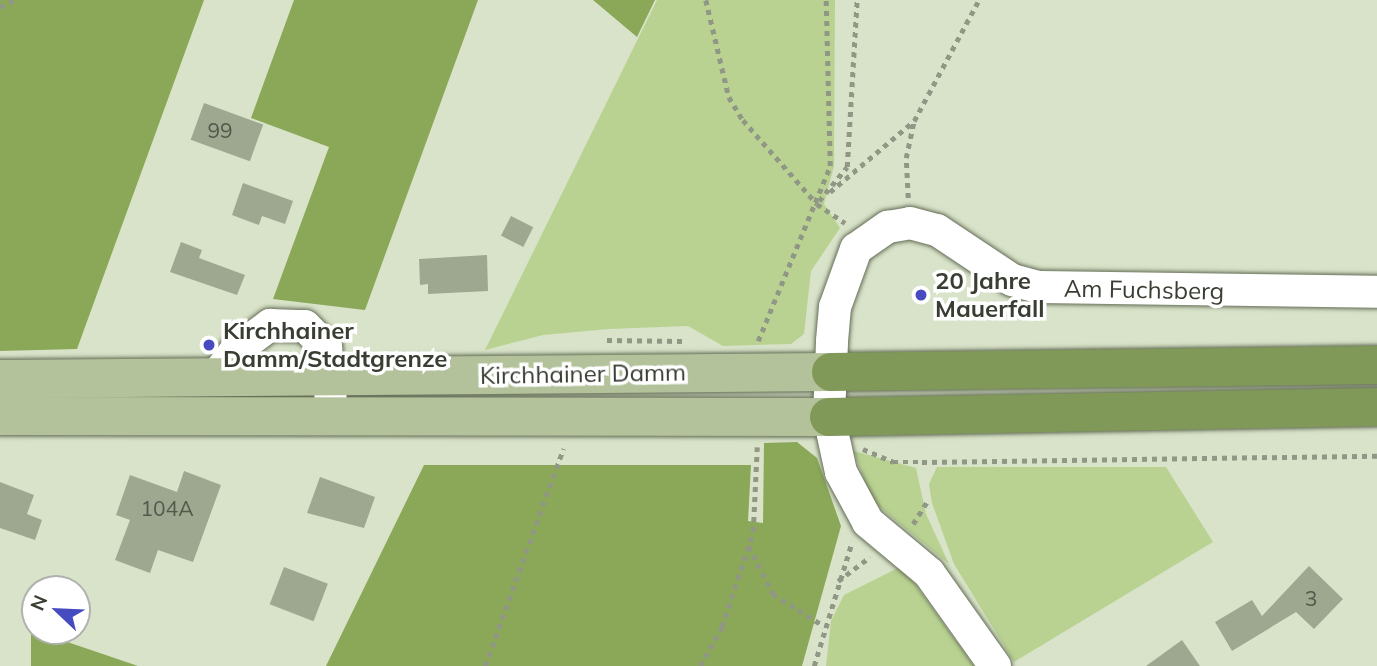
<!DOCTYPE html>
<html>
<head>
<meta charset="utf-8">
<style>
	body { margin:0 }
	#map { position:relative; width:1377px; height:666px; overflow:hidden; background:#d8e3c9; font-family:Mulish,sans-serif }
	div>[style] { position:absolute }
	.green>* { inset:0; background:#b9d291 }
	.forest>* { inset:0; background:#8aa857 }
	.building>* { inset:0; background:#9ea890; transform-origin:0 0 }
	.path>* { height:4.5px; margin-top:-2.25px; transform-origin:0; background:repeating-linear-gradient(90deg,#909885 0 5px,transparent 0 10px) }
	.roads { filter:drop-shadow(0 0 2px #646d56) drop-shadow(0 0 2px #646d56) }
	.minor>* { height:32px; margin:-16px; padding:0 16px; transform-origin:16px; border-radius:16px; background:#fff }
	.major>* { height:38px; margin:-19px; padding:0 19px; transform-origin:19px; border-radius:19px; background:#b3c29b }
	.highway>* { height:38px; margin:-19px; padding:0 19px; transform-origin:19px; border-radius:19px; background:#819958 }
	.dots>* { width:19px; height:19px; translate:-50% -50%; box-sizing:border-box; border:4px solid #fff; border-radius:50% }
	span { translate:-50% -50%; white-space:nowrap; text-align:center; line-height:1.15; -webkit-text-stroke:7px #fff; paint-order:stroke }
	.number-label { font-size:21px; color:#52584a }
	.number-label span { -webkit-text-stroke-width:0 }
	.poi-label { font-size:24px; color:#393e33; font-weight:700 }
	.left { translate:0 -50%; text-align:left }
	.street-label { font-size:24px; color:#393e33 }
	.north { position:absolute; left:21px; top:575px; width:70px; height:70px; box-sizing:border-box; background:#fff; border:2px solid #b0b2ad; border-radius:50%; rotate:293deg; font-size:19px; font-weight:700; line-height:28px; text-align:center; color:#393e33 }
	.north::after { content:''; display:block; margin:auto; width:24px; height:32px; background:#464bc0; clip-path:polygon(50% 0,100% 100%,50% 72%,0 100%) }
</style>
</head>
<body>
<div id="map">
	<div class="green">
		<div style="clip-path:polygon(657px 0,835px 0,834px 166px,824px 204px,840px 228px,811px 271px,804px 334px,791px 344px,723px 346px,688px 326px,609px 329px,543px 335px,485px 350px)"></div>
		<div style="clip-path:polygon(854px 451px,916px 468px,926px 514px,949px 564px,872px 501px)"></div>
		<div style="clip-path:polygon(937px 467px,1166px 467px,1213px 542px,1014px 662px,954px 564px,932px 503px,929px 484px)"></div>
		<div style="clip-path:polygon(902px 566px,974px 666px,826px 666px,831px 621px,844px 595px)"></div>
	</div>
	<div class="forest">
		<div style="clip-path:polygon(0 0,204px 0,77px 349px,0 351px)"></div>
		<div style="clip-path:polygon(294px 0,478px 0,365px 310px,273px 299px,329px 147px,251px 118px)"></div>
		<div style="clip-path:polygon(593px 0,655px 0,637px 37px)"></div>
		<div style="clip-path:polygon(797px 442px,817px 458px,841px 526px,802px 666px,326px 666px,424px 465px,751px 465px,748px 521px,763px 523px,764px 443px)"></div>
		<div style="clip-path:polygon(31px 626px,35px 631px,138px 666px,31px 666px)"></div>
	</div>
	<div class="building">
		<div style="left:204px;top:103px;width:63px;height:39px;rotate:20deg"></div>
		<div style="clip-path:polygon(243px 183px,293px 201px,285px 224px,262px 216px,259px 225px,232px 215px)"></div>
		<div style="left:511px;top:216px;width:25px;height:22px;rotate:27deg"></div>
		<div style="clip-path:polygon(181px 242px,202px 250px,199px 258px,245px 275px,237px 295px,170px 272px)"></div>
		<div style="clip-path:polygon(487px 255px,488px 291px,428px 294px,428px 284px,420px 285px,419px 259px)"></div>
		<div style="clip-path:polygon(184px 471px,221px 485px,193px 562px,158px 550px,150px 573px,115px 560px,130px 520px,116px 515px,130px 475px,177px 492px)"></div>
		<div style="clip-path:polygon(320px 477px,375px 497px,364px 528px,307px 513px)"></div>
		<div style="clip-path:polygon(0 482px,34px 495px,27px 514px,42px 520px,35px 540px,0 528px)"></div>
		<div style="clip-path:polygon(1309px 566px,1343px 599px,1314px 629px,1296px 612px,1232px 651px,1215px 622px,1252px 600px,1262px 616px)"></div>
		<div style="left:284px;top:567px;width:47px;height:40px;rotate:21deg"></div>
		<div style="clip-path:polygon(1182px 640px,1200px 666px,1146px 666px)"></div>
	</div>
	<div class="path">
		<div style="left:706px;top:0;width:100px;rotate:76.7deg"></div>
		<div style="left:729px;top:97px;width:27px;rotate:59deg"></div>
		<div style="left:743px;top:120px;width:112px;rotate:48.6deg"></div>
		<div style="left:817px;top:204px;width:34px;rotate:34deg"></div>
		<div style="left:0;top:7px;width:17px;rotate:-25deg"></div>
		<div style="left:830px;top:192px;width:110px;rotate:-40.2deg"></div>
		<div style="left:908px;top:198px;width:40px;rotate:-92.9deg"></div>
		<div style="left:906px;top:158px;width:38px;rotate:-78deg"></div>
		<div style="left:914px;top:121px;width:137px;rotate:-61.8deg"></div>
		<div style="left:819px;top:201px;width:44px;rotate:-50.5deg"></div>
		<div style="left:847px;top:167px;width:167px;rotate:-86.6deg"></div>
		<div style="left:607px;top:340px;width:75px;rotate:0.8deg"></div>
		<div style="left:758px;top:341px;width:189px;rotate:-67.6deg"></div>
		<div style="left:830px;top:166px;width:166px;rotate:-91.4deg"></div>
		<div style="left:863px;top:449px;width:33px;rotate:23deg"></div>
		<div style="left:893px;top:462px;width:29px"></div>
		<div style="left:922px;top:462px;width:455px;rotate:-0.8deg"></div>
		<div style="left:913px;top:524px;width:26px;rotate:-58deg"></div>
		<div style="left:749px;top:546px;width:54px;rotate:63.4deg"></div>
		<div style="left:773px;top:594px;width:60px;rotate:32.1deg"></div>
		<div style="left:838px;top:581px;width:40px;rotate:-37deg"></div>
		<div style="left:485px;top:666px;width:231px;rotate:-70.2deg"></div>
		<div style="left:700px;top:666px;width:45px;rotate:-60.6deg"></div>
		<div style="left:722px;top:627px;width:100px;rotate:-71.9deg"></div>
		<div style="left:753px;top:532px;width:85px;rotate:-87.3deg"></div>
		<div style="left:814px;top:666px;width:130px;rotate:-73deg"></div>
	</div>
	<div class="roads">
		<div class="minor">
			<div style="left:215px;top:377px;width:33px;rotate:-52deg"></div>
			<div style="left:235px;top:351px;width:44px;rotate:-36.6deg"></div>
			<div style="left:270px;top:325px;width:35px;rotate:2deg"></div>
			<div style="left:305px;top:326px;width:30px;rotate:45deg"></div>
			<div style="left:326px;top:347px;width:66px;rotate:84.8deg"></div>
			<div style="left:995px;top:666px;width:114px;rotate:-125.4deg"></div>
			<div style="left:929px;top:573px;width:80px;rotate:-140.1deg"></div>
			<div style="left:868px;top:522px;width:57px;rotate:-118.4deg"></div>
			<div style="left:841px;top:472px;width:56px;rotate:-102.3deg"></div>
			<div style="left:829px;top:417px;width:76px;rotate:-87.7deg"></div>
			<div style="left:832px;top:341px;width:34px;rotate:-85deg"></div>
			<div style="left:835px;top:307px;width:62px;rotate:-70.1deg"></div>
			<div style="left:856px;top:249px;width:39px;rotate:-35deg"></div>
			<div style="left:888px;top:227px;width:22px;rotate:-10deg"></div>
			<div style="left:910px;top:223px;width:28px;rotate:15deg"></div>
			<div style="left:937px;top:230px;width:90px;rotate:33.7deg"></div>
			<div style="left:1012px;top:280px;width:28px;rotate:15deg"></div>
			<div style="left:1039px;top:287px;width:338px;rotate:0.8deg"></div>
		</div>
		<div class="major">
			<div style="left:0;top:379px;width:831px;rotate:-0.48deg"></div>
			<div style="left:0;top:416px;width:829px;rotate:0.07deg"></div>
		</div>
		<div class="highway">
			<div style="left:831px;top:372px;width:546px;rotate:-0.73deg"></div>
			<div style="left:829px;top:417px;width:548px;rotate:-1.05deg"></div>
		</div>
	</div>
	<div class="dots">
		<div style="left:921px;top:295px;background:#464bc0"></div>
		<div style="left:209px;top:345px;background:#464bc0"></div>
	</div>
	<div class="number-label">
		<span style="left:220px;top:130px">99</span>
		<span style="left:167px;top:508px">104A</span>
		<span style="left:1311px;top:598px">3</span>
	</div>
	<div class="poi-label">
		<span class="left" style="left:935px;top:295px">20 Jahre<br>Mauerfall</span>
		<span class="left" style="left:223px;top:345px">Kirchhainer<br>Damm/Stadtgrenze</span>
	</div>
	<div class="street-label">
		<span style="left:1144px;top:290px;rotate:1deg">Am Fuchsberg</span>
		<span style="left:583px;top:374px;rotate:-1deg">Kirchhainer Damm</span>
	</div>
	<div class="north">N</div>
</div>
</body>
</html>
